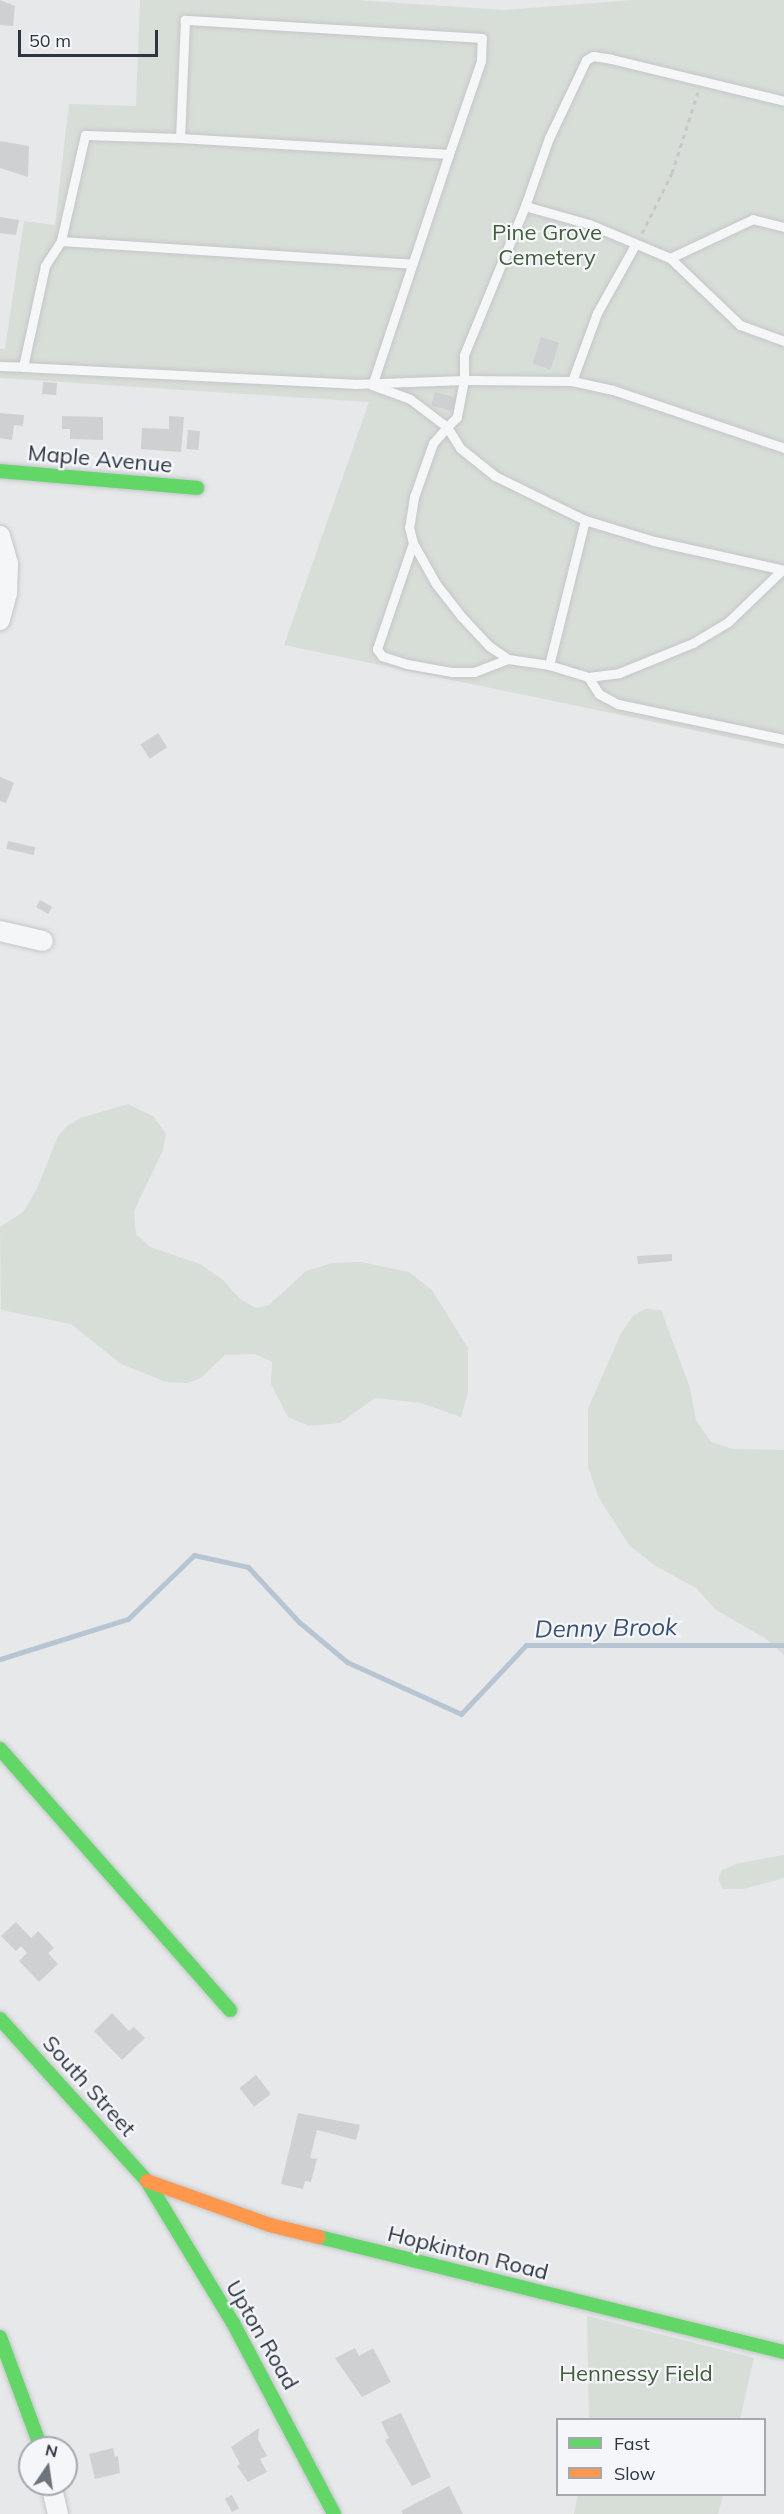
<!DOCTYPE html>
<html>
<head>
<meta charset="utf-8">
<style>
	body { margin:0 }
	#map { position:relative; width:784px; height:2514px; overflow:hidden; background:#e6e8ea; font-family:Mulish,sans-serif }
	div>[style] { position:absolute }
	.green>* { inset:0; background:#d7ddd7 }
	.stream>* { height:5px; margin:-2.5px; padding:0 2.5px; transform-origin:2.5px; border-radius:2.5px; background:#b7c4d2 }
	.building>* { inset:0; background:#ced0d2; transform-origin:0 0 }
	.path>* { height:3px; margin-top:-1.5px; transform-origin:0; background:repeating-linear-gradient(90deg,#c6c8ca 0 4.5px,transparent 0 9px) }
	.roads { filter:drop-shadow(0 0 2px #c4c6c8) drop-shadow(0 0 2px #c4c6c8) }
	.lane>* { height:9px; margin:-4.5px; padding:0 4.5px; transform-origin:4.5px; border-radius:4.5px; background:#f5f6f7 }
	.street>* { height:20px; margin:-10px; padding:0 10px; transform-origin:10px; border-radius:10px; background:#f5f6f7 }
	.fast>* { height:14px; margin:-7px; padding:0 7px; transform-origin:7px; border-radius:7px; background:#63d668 }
	.slow>* { height:14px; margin:-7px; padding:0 7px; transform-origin:7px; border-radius:7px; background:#ff974d }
	span { translate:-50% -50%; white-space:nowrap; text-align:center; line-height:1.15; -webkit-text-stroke:4.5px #f4f6f9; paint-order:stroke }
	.park-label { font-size:22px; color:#425d3c }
	.street-label { font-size:22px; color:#2d3543 }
	.water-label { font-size:24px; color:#3b5373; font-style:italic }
	.legend { position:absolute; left:556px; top:2418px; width:210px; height:78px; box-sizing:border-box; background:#f4f6f9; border:2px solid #a4a9b0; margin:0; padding:8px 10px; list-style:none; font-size:18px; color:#2d3543 }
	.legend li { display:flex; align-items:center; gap:12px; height:30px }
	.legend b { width:30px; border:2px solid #a4a9b0 }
	.north { position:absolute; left:18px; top:2436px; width:60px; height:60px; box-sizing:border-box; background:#f4f6f9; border:2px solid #a4a9b0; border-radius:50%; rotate:13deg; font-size:16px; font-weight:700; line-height:24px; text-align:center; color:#2d3543 }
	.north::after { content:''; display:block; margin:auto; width:21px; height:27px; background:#6e747d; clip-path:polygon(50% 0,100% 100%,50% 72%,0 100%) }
	.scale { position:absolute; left:18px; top:30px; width:140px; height:27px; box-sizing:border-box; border:3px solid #2d3543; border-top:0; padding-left:8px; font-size:18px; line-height:21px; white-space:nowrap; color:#2d3543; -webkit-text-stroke:4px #f4f6f9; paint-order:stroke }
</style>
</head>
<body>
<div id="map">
	<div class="green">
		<div style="clip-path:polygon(140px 0,355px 0,504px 10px,633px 0,784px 0,784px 749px,284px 645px,369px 402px,0 378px,0 349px,5px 349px,24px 221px,55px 225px,69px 104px,136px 106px)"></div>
		<div style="clip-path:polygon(128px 1104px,153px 1116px,166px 1134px,163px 1150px,134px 1211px,136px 1234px,150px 1247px,200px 1264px,223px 1280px,240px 1299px,256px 1308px,269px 1305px,306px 1271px,332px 1263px,361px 1262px,409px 1272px,432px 1290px,468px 1348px,468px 1392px,461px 1417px,421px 1403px,375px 1398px,340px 1423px,309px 1426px,288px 1417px,271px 1384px,272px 1362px,255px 1354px,225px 1355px,201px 1378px,188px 1383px,166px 1382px,121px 1364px,71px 1324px,1px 1310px,0 1227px,23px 1212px,37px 1189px,58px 1136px,67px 1126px,81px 1118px)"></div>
		<div style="clip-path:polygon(645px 1309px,661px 1310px,690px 1388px,696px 1420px,711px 1442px,733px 1449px,784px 1450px,784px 1655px,765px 1638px,716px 1610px,696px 1588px,654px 1565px,629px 1545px,599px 1498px,588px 1467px,588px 1409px,621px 1333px,633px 1316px)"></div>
		<div style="clip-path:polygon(784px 1855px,784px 1878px,743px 1889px,723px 1889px,718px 1879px,722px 1870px,739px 1863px)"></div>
		<div style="clip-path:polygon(587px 2316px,754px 2358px,740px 2419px,589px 2419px)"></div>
		<div style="clip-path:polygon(578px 2495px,578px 2494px,723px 2495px,718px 2514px,574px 2514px)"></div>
	</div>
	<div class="stream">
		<div style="left:0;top:1659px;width:134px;rotate:-17.4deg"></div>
		<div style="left:128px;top:1619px;width:92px;rotate:-44.1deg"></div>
		<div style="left:194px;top:1555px;width:55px;rotate:12.5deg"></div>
		<div style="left:248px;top:1567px;width:75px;rotate:47.2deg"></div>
		<div style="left:299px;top:1622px;width:62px;rotate:39.8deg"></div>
		<div style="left:347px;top:1662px;width:125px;rotate:24.5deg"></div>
		<div style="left:461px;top:1714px;width:95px;rotate:-46.7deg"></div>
		<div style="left:526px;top:1645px;width:258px"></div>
	</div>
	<div class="building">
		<div style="clip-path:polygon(0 0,15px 6px,13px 26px,0 25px)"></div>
		<div style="clip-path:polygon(0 141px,29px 146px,28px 177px,0 168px)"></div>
		<div style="clip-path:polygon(0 217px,19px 220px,16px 235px,0 233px)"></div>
		<div style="left:541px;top:337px;width:19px;height:28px;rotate:18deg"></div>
		<div style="left:43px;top:382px;width:14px;height:12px;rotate:4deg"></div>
		<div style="left:435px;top:392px;width:23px;height:14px;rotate:15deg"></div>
		<div style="clip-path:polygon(0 413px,24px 415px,23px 426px,14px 425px,12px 440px,0 438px)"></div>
		<div style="clip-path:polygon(62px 416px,103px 417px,103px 440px,70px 439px,70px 429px,62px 429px)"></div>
		<div style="clip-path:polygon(169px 416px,184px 417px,181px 452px,141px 449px,142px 428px,169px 429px)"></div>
		<div style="left:188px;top:430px;width:12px;height:19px;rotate:5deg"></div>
		<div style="left:158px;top:733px;width:17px;height:21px;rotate:57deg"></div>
		<div style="clip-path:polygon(0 777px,14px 783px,6px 803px,0 801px)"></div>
		<div style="left:8px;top:841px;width:28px;height:8px;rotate:13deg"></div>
		<div style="left:40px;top:900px;width:14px;height:8px;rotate:30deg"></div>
		<div style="clip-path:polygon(672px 1254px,672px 1261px,638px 1264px,637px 1256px)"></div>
		<div style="clip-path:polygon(16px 1922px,31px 1938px,38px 1931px,54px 1948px,48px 1953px,58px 1964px,39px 1982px,19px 1961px,27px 1953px,21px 1946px,16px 1951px,1px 1936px)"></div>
		<div style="clip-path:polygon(112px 2013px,129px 2031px,134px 2027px,145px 2038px,122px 2060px,94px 2031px)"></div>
		<div style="left:256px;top:2075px;width:24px;height:21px;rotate:52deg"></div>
		<div style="clip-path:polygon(298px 2113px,360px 2125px,356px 2140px,317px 2130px,310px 2158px,317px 2159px,311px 2182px,305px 2181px,303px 2189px,281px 2184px)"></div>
		<div style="clip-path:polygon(355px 2348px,359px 2356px,373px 2348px,391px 2382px,362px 2397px,335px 2358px)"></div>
		<div style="clip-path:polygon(401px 2413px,431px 2477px,412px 2486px,385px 2440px,389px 2438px,381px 2422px)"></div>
		<div style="clip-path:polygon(259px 2428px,258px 2439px,267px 2456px,260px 2459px,267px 2472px,248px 2482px,237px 2466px,240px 2464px,231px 2447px)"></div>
		<div style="clip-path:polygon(113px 2448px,115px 2457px,118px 2456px,120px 2473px,95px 2479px,89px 2454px)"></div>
		<div style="clip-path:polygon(449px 2486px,463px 2514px,403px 2514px,401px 2511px)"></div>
		<div style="left:232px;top:2495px;width:15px;height:8px;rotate:62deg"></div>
	</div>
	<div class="path">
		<div style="left:642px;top:233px;width:67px;rotate:-63.4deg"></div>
		<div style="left:672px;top:173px;width:85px;rotate:-72.2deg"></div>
	</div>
	<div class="roads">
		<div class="lane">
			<div style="left:180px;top:138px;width:95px;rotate:-178.2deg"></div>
			<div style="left:85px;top:135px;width:109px;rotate:102.8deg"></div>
			<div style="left:61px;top:241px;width:352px;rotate:3.7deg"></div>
			<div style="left:449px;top:154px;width:98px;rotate:-71deg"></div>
			<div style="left:481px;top:61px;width:23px;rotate:-88deg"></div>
			<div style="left:482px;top:38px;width:298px;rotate:-176.5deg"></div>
			<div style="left:185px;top:20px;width:118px;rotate:92.4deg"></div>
			<div style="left:180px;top:138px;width:269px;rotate:3.4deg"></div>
			<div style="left:449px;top:154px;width:243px;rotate:108.4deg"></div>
			<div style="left:372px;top:385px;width:40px;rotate:20.2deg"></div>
			<div style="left:410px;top:399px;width:46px;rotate:37.1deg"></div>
			<div style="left:447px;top:427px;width:21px;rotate:131deg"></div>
			<div style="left:433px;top:443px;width:57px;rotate:109.4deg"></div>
			<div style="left:414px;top:497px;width:30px;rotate:99deg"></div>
			<div style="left:409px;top:527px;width:16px;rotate:76deg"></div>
			<div style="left:413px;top:543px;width:112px;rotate:108.8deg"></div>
			<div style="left:377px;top:649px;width:9px;rotate:54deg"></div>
			<div style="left:382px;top:656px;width:26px;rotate:18deg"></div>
			<div style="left:407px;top:664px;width:46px;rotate:10.1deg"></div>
			<div style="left:452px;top:672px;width:22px"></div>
			<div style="left:474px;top:672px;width:36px;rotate:-21deg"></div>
			<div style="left:508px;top:659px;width:41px;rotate:8.3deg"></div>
			<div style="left:525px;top:206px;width:161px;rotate:112.3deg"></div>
			<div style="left:464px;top:355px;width:25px;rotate:90deg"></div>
			<div style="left:464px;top:380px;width:108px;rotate:0.5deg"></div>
			<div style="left:572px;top:381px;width:42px;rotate:12.4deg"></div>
			<div style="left:613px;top:390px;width:181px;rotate:18.7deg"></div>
			<div style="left:784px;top:227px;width:32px;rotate:-166deg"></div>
			<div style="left:753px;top:219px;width:92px;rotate:154.8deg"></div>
			<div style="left:670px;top:258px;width:97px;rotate:43.7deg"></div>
			<div style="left:740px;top:325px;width:47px;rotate:20deg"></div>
			<div style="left:61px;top:241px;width:30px;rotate:123deg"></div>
			<div style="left:45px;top:266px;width:103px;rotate:102.3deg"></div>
			<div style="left:23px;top:367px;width:331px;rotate:2.9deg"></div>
			<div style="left:354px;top:384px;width:110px;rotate:-2.1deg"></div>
			<div style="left:464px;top:380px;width:38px;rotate:101deg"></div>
			<div style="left:457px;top:417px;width:14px;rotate:135deg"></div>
			<div style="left:447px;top:427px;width:25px;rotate:58deg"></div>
			<div style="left:460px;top:448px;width:45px;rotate:38.7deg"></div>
			<div style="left:495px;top:476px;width:100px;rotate:26.1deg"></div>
			<div style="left:670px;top:258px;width:88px;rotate:-157.2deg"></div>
			<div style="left:589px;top:224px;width:66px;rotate:-164.3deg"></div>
			<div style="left:525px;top:206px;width:72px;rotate:-70.6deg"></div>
			<div style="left:549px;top:138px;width:86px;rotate:-64.6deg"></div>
			<div style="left:586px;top:60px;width:8px;rotate:-30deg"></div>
			<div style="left:593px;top:56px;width:18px;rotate:9deg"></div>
			<div style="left:611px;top:59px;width:178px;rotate:13.6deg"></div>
			<div style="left:0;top:366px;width:23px;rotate:2deg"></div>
			<div style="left:572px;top:381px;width:72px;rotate:-69.8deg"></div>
			<div style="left:597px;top:313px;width:78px;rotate:-60.8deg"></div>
			<div style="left:413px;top:543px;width:47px;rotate:60.7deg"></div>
			<div style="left:436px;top:584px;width:41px;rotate:52deg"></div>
			<div style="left:461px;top:616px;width:41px;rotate:47deg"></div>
			<div style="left:489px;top:646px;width:23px;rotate:34deg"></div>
			<div style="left:784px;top:570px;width:133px;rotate:-167.4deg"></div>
			<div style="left:654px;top:541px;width:72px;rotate:-163.1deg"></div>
			<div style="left:585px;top:520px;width:149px;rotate:103.9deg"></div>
			<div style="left:549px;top:665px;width:41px;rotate:17.1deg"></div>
			<div style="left:588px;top:677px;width:20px;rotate:57deg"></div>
			<div style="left:599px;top:694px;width:21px;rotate:28deg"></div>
			<div style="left:618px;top:704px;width:170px;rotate:11.9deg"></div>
			<div style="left:588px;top:677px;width:31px;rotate:-7deg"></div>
			<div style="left:619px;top:673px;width:80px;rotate:-22.1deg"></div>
			<div style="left:693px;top:643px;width:41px;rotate:-31deg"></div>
			<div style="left:728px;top:622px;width:75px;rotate:-43.9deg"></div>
		</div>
		<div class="street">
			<div style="left:0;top:536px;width:29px;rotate:74deg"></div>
			<div style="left:8px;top:564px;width:29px;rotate:92deg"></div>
			<div style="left:7px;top:593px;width:28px;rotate:105deg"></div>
			<div style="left:0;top:931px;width:44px;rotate:13.1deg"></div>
			<div style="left:51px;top:2484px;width:31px;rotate:77deg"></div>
		</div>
		<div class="fast">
			<div style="left:0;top:471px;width:198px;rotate:4.9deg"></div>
			<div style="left:0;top:1749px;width:348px;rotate:48.6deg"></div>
			<div style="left:0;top:2019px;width:219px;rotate:47.8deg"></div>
			<div style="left:147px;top:2181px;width:166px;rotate:58.8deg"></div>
			<div style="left:233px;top:2323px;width:216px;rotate:62.1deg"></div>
			<div style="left:319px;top:2237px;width:479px;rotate:13.9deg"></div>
			<div style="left:0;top:2337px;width:118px;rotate:69.7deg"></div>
		</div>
		<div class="slow">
			<div style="left:147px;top:2181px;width:131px;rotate:19.7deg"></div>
			<div style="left:270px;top:2225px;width:50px;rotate:13.8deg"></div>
		</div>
	</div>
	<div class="park-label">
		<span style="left:547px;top:245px">Pine Grove<br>Cemetery</span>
		<span style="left:636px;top:2374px">Hennessy Field</span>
	</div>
	<div class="street-label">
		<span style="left:100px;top:459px;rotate:5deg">Maple Avenue</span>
		<span style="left:89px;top:2086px;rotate:48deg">South Street</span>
		<span style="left:468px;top:2253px;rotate:14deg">Hopkinton Road</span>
		<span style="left:262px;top:2335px;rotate:60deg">Upton Road</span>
	</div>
	<div class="water-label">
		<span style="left:606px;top:1628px;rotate:-1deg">Denny Brook</span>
	</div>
	<ul class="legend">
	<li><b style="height:8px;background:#63d668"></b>Fast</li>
	<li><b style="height:8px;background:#ff974d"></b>Slow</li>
	</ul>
	<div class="north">N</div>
	<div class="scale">50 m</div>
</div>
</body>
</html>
